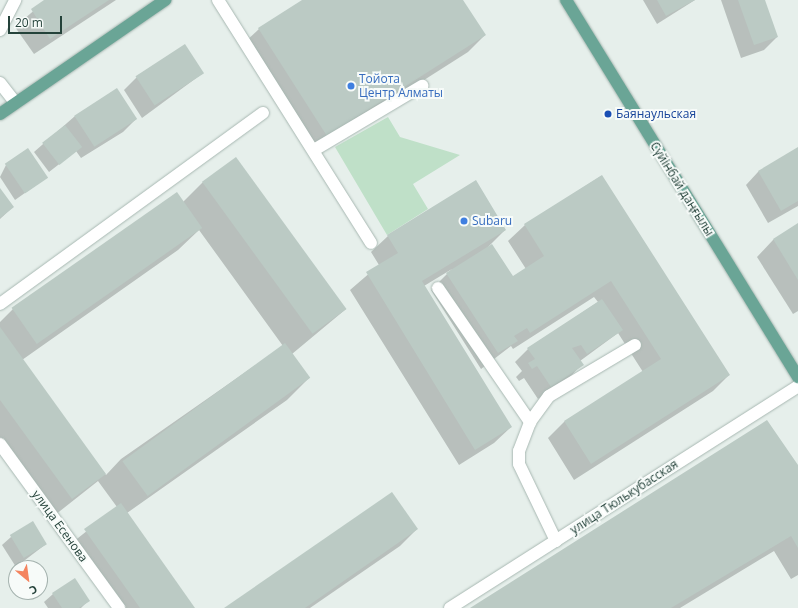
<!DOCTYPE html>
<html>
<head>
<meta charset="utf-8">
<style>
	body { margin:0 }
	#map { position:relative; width:798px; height:608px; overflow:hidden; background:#e6efeb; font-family:"Open Sans",sans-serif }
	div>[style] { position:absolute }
	.green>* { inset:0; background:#bfe0c8 }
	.shadow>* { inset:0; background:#0003 }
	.building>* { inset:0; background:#bbcac4; transform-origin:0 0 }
	.roads { filter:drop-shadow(0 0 1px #a8b8b2) drop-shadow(0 0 1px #a8b8b2) }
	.minor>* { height:12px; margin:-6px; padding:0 6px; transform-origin:6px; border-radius:6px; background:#fff }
	.major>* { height:12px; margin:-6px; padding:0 6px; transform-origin:6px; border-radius:6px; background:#6aa596 }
	.dots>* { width:11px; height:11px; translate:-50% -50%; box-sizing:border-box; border:2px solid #f7fbf9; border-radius:50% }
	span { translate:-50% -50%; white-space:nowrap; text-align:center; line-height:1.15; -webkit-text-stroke:4px #f7fbf9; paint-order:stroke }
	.shop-label { font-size:12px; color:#366cbe }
	.left { translate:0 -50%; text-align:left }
	.transit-label { font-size:12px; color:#164399 }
	.street-label { font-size:12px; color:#24423a }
	.north { position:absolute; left:8px; top:560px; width:40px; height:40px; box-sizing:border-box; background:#f7fbf9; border:1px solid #a3b1ad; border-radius:50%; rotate:151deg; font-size:11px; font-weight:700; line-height:16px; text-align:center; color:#24423a }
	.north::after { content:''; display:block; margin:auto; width:14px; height:18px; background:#f4845f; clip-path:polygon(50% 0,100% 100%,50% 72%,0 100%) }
	.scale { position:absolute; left:8px; top:16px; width:54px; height:18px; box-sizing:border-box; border:2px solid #24423a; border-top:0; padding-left:5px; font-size:12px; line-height:14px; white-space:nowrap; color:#24423a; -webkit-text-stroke:3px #f7fbf9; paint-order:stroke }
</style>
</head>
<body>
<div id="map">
	<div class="green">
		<div style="clip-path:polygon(388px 117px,400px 137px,460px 155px,413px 184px,428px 209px,387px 235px,335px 147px)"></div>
	</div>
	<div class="shadow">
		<div style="clip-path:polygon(46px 0,116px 0,34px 54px,15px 27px)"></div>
		<div style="clip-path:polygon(304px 0,462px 0,485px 35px,468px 52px,311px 152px,242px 45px,259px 29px)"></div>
		<div style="clip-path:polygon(643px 0,695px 0,657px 24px)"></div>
		<div style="clip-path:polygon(721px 0,764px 0,777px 37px,764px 50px,741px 58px)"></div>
		<div style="clip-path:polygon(203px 73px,142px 118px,124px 90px,137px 77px)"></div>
		<div style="clip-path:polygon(75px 116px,136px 119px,123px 132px,81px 158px,76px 151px,49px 172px,34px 152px)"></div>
		<div style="clip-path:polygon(798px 149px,798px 206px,768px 223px,746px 185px,758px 172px)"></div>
		<div style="clip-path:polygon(6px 165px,46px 178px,15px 200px,0 177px)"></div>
		<div style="clip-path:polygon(601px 176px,729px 375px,713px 391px,574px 480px,548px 438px,564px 422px,643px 372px,618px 333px,580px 361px,582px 364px,570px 377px,538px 399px,524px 378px,519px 381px,516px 377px,522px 371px,515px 362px,528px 349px,598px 302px,594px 297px,513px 349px,511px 346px,481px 369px,431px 290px,452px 269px,424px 286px,511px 427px,494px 443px,459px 465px,350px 290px,379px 265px,371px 252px,388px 236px,505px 230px,488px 247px,513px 277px,526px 269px,508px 241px,525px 225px)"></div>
		<div style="clip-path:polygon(evenodd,203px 182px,346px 309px,292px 354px,309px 378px,287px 400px,127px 513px,194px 608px,112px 608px,68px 546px,117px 507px,98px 481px,55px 515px,0 439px,0 322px,13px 309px,183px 202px,203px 182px,199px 230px,283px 346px,121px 459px,106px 475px,22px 360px,178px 250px,199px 230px)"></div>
		<div style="clip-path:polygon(0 190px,13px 207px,0 219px)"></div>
		<div style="clip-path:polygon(798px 225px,798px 311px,793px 314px,757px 257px,773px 240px)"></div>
		<div style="clip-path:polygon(798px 466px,798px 575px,791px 579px,774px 551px,680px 608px,472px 608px)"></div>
		<div style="clip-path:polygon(417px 529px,400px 546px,310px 608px,226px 608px)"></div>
		<div style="clip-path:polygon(11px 537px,46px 544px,16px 567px,2px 545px)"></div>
		<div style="clip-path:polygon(53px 594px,88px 601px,81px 608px,48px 608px,44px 602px)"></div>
	</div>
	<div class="building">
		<div style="clip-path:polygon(44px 0,109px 0,50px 39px,31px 9px)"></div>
		<div style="clip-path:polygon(302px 0,463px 0,486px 35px,327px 136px,258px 28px)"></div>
		<div style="clip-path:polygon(657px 0,695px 0,666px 16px)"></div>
		<div style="clip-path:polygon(738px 0,765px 0,778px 37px,754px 45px)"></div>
		<div style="left:185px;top:44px;width:35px;height:59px;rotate:57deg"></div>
		<div style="left:117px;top:88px;width:37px;height:51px;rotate:57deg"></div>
		<div style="left:65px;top:125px;width:28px;height:29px;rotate:52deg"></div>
		<div style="clip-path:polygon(798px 147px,798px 201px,781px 211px,758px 171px)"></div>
		<div style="left:28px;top:148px;width:36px;height:28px;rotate:56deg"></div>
		<div style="left:236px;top:157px;width:188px;height:42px;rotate:54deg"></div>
		<div style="clip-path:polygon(602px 175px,730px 375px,591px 464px,564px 421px,661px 359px,611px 281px,530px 333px,527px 328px,514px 336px,518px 341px,498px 353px,446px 273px,492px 244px,513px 276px,544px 256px,524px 224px)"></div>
		<div style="clip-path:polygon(476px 180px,506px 230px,422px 281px,512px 427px,475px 450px,366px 272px,398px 253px,387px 235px)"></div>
		<div style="clip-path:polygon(0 188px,14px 207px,0 218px)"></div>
		<div style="left:177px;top:192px;width:44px;height:202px;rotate:55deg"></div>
		<div style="clip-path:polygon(798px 223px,798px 280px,773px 239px)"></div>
		<div style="clip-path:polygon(602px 299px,623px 330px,587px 354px,581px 345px,572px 348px,584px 365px,551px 387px,537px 366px,532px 369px,528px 363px,535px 359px,527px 348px)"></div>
		<div style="clip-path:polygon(0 327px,106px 474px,72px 499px,0 400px)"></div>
		<div style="left:285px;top:343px;width:43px;height:201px;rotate:54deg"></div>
		<div style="clip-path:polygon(767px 420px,798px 465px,798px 548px,791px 536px,671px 608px,470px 608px)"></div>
		<div style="clip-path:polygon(392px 492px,418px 529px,305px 608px,224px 608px)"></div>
		<div style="clip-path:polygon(121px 503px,195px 608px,140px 608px,84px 529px)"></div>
		<div style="left:33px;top:521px;width:27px;height:27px;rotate:59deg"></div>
		<div style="clip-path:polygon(75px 578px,90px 601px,79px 608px,62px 608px,52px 593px)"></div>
	</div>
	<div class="roads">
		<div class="minor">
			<div style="left:218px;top:0;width:287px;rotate:57.8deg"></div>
			<div style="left:0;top:30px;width:34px;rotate:-63deg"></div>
			<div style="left:0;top:83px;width:24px;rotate:52deg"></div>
			<div style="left:314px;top:150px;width:126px;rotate:-30.7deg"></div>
			<div style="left:438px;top:288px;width:163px;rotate:55.5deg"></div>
			<div style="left:0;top:304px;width:325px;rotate:-36deg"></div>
			<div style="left:0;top:444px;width:203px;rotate:54deg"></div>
			<div style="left:556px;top:541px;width:85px;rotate:-115.7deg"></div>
			<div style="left:519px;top:464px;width:13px;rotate:-90deg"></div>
			<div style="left:519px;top:451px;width:31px;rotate:-69deg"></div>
			<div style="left:530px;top:422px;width:32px;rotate:-54deg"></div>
			<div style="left:549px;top:396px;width:100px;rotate:-30.7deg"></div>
			<div style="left:450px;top:608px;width:413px;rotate:-32.5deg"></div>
		</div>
		<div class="major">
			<div style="left:566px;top:0;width:443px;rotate:58.4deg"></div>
			<div style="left:0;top:114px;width:201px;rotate:-34.6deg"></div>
		</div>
	</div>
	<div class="dots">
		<div style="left:351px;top:86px;background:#3f7fe0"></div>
		<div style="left:608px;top:114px;background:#1a4fb4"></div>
		<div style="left:464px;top:221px;background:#3f7fe0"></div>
	</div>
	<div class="shop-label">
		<span class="left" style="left:359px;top:86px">Тойота<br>Центр Алматы</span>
		<span class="left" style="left:472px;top:221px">Subaru</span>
	</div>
	<div class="transit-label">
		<span class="left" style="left:616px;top:114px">Баянаульская</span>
	</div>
	<div class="street-label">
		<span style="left:682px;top:189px;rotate:58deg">Сүйінбай даңғылы</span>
		<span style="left:624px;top:497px;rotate:-33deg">улица Тюлькубасская</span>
		<span style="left:60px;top:526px;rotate:54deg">улица Есенова</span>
	</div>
	<div class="north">С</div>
	<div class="scale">20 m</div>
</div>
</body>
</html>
